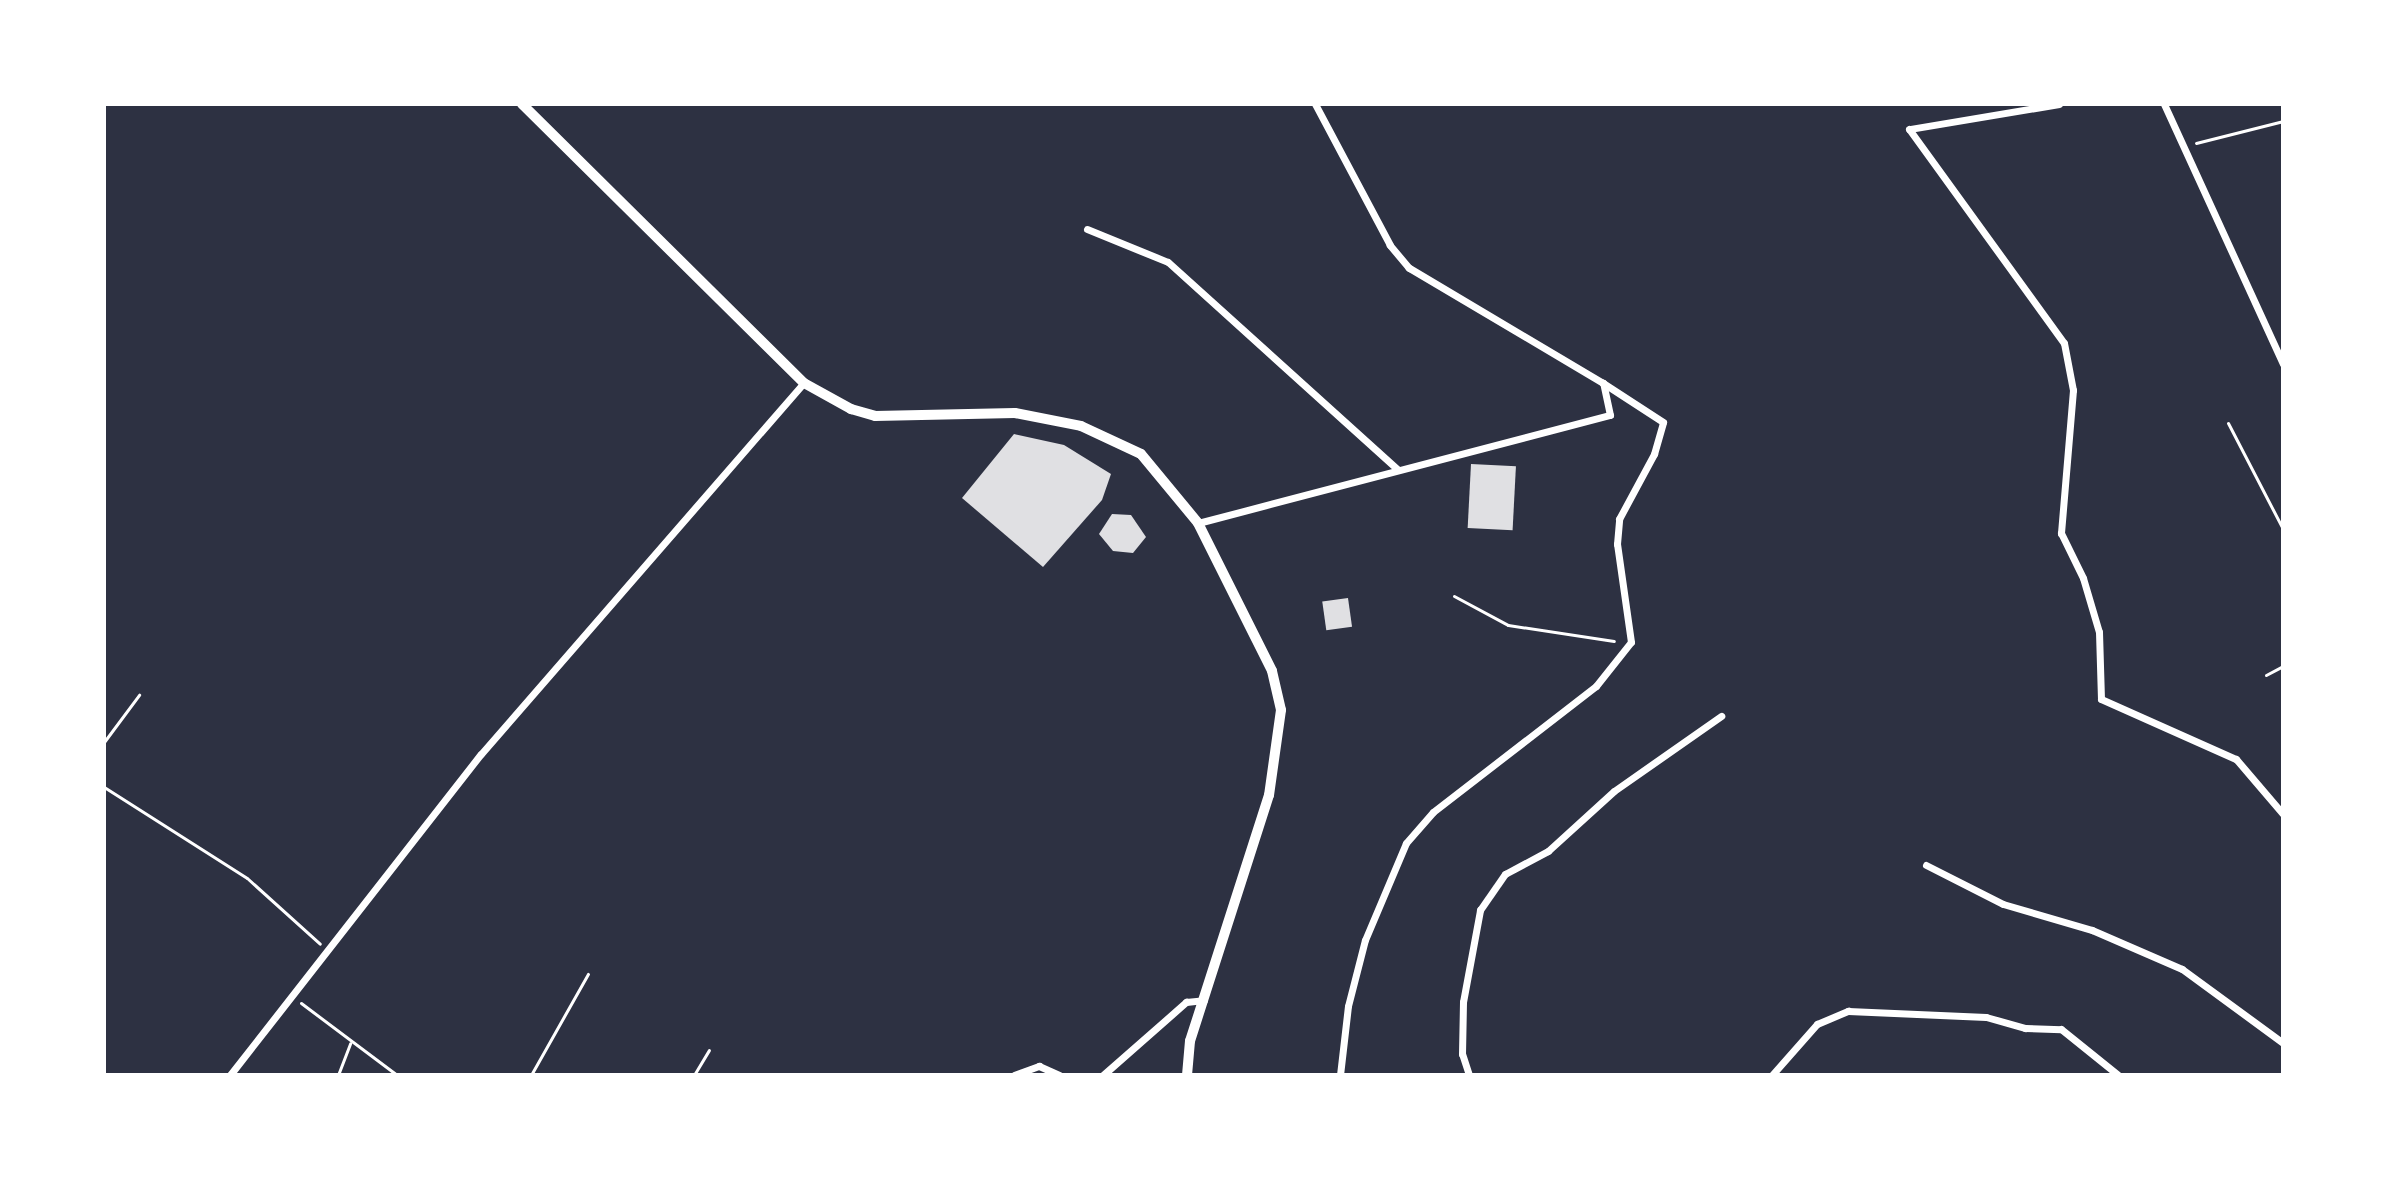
<!DOCTYPE html>
<html>
<head>
<meta charset="utf-8">
<style>
	body { margin:0 }
	#map { position:relative; width:2387px; height:1179px; overflow:hidden; background:#2d3142; font-family:Jost,sans-serif }
	div>[style] { position:absolute }
	.building>* { inset:0; background:#e0e0e3; transform-origin:0 0 }
	.path>* { height:3px; margin:-1.5px; padding:0 1.5px; transform-origin:1.5px; border-radius:1.5px; background:#fff }
	.minor>* { height:7px; margin:-3.5px; padding:0 3.5px; transform-origin:3.5px; border-radius:3.5px; background:#fff }
	.secondary>* { height:10px; margin:-5px; padding:0 5px; transform-origin:5px; border-radius:5px; background:#fff }
	span { translate:-50% -50%; white-space:nowrap; text-align:center; line-height:1.15; -webkit-text-stroke:8px #fff; paint-order:stroke }
	.frame { position:absolute; inset:0; border:106px solid #fff; pointer-events:none }
</style>
</head>
<body>
<div id="map">
	<div class="building">
		<div style="clip-path:polygon(1014px 434px,1064px 445px,1111px 474px,1102px 500px,1043px 567px,962px 498px)"></div>
		<div style="left:1471px;top:464px;width:45px;height:64px;rotate:3deg"></div>
		<div style="clip-path:polygon(1112px 514px,1131px 515px,1146px 537px,1133px 553px,1113px 551px,1099px 534px)"></div>
		<div style="left:1348px;top:598px;width:29px;height:26px;rotate:82deg"></div>
	</div>
	<div class="path">
		<div style="left:2196px;top:143px;width:90px;rotate:-14.2deg"></div>
		<div style="left:2228px;top:423px;width:119px;rotate:62.6deg"></div>
		<div style="left:1454px;top:596px;width:61px;rotate:28.2deg"></div>
		<div style="left:1508px;top:625px;width:107px;rotate:8.6deg"></div>
		<div style="left:2266px;top:675px;width:19px;rotate:-28deg"></div>
		<div style="left:104px;top:742px;width:59px;rotate:-53.3deg"></div>
		<div style="left:104px;top:787px;width:169px;rotate:32.5deg"></div>
		<div style="left:247px;top:878px;width:98px;rotate:42.1deg"></div>
		<div style="left:301px;top:1003px;width:120px;rotate:36.9deg"></div>
		<div style="left:338px;top:1075px;width:34px;rotate:-69deg"></div>
		<div style="left:531px;top:1075px;width:116px;rotate:-60.6deg"></div>
		<div style="left:694px;top:1075px;width:29px;rotate:-59deg"></div>
	</div>
	<div class="minor">
		<div style="left:2059px;top:104px;width:152px;rotate:170.5deg"></div>
		<div style="left:1909px;top:129px;width:264px;rotate:54.1deg"></div>
		<div style="left:2064px;top:343px;width:48px;rotate:79.2deg"></div>
		<div style="left:2073px;top:390px;width:144px;rotate:94.8deg"></div>
		<div style="left:2061px;top:533px;width:50px;rotate:63.9deg"></div>
		<div style="left:2083px;top:578px;width:56px;rotate:73.5deg"></div>
		<div style="left:2099px;top:632px;width:67px;rotate:88.3deg"></div>
		<div style="left:2101px;top:699px;width:148px;rotate:24deg"></div>
		<div style="left:2236px;top:759px;width:72px;rotate:49.5deg"></div>
		<div style="left:2164px;top:104px;width:286px;rotate:65.4deg"></div>
		<div style="left:1087px;top:229px;width:87px;rotate:22.2deg"></div>
		<div style="left:1168px;top:262px;width:309px;rotate:42.1deg"></div>
		<div style="left:1198px;top:523px;width:426px;rotate:-14.7deg"></div>
		<div style="left:1610px;top:415px;width:33px;rotate:-102deg"></div>
		<div style="left:1603px;top:383px;width:226px;rotate:-149.3deg"></div>
		<div style="left:1409px;top:268px;width:30px;rotate:-130deg"></div>
		<div style="left:1390px;top:245px;width:160px;rotate:-118deg"></div>
		<div style="left:1926px;top:865px;width:86px;rotate:26.9deg"></div>
		<div style="left:2003px;top:904px;width:93px;rotate:16.3deg"></div>
		<div style="left:2092px;top:930px;width:98px;rotate:23.4deg"></div>
		<div style="left:2182px;top:969px;width:125px;rotate:36.2deg"></div>
		<div style="left:230px;top:1075px;width:407px;rotate:-52deg"></div>
		<div style="left:481px;top:754px;width:492px;rotate:-49deg"></div>
		<div style="left:1014px;top:1075px;width:27px;rotate:-20deg"></div>
		<div style="left:1039px;top:1066px;width:22px;rotate:24deg"></div>
		<div style="left:1103px;top:1075px;width:111px;rotate:-41.3deg"></div>
		<div style="left:1186px;top:1002px;width:18px;rotate:-6deg"></div>
		<div style="left:1340px;top:1075px;width:69px;rotate:-83.4deg"></div>
		<div style="left:1348px;top:1006px;width:68px;rotate:-75.6deg"></div>
		<div style="left:1365px;top:940px;width:105px;rotate:-67.1deg"></div>
		<div style="left:1406px;top:843px;width:41px;rotate:-48.9deg"></div>
		<div style="left:1433px;top:812px;width:206px;rotate:-37.7deg"></div>
		<div style="left:1596px;top:686px;width:56px;rotate:-51.5deg"></div>
		<div style="left:1631px;top:642px;width:99px;rotate:-98.1deg"></div>
		<div style="left:1617px;top:544px;width:25px;rotate:-85deg"></div>
		<div style="left:1619px;top:519px;width:74px;rotate:-61.7deg"></div>
		<div style="left:1654px;top:454px;width:33px;rotate:-74deg"></div>
		<div style="left:1663px;top:422px;width:72px;rotate:-147deg"></div>
		<div style="left:1469px;top:1075px;width:22px;rotate:-108deg"></div>
		<div style="left:1462px;top:1054px;width:52px;rotate:-88.9deg"></div>
		<div style="left:1463px;top:1002px;width:94px;rotate:-79.5deg"></div>
		<div style="left:1480px;top:910px;width:44px;rotate:-55.2deg"></div>
		<div style="left:1505px;top:874px;width:49px;rotate:-28.1deg"></div>
		<div style="left:1548px;top:851px;width:89px;rotate:-42.3deg"></div>
		<div style="left:1614px;top:791px;width:131px;rotate:-35deg"></div>
		<div style="left:1772px;top:1075px;width:68px;rotate:-48.6deg"></div>
		<div style="left:1817px;top:1024px;width:34px;rotate:-23deg"></div>
		<div style="left:1848px;top:1011px;width:138px;rotate:2.5deg"></div>
		<div style="left:1986px;top:1017px;width:41px;rotate:15.8deg"></div>
		<div style="left:2025px;top:1028px;width:36px;rotate:2deg"></div>
		<div style="left:2061px;top:1029px;width:73px;rotate:38.9deg"></div>
	</div>
	<div class="secondary">
		<div style="left:522px;top:104px;width:397px;rotate:44.7deg"></div>
		<div style="left:804px;top:383px;width:54px;rotate:29deg"></div>
		<div style="left:851px;top:409px;width:25px;rotate:16deg"></div>
		<div style="left:875px;top:416px;width:140px;rotate:-1.2deg"></div>
		<div style="left:1015px;top:413px;width:67px;rotate:11.1deg"></div>
		<div style="left:1081px;top:426px;width:66px;rotate:25deg"></div>
		<div style="left:1141px;top:454px;width:89px;rotate:50.4deg"></div>
		<div style="left:1198px;top:523px;width:165px;rotate:63.4deg"></div>
		<div style="left:1272px;top:671px;width:40px;rotate:77deg"></div>
		<div style="left:1281px;top:710px;width:86px;rotate:98deg"></div>
		<div style="left:1269px;top:795px;width:258px;rotate:107.8deg"></div>
		<div style="left:1190px;top:1041px;width:34px;rotate:95deg"></div>
	</div>
	<div class="frame"></div>
</div>
</body>
</html>
